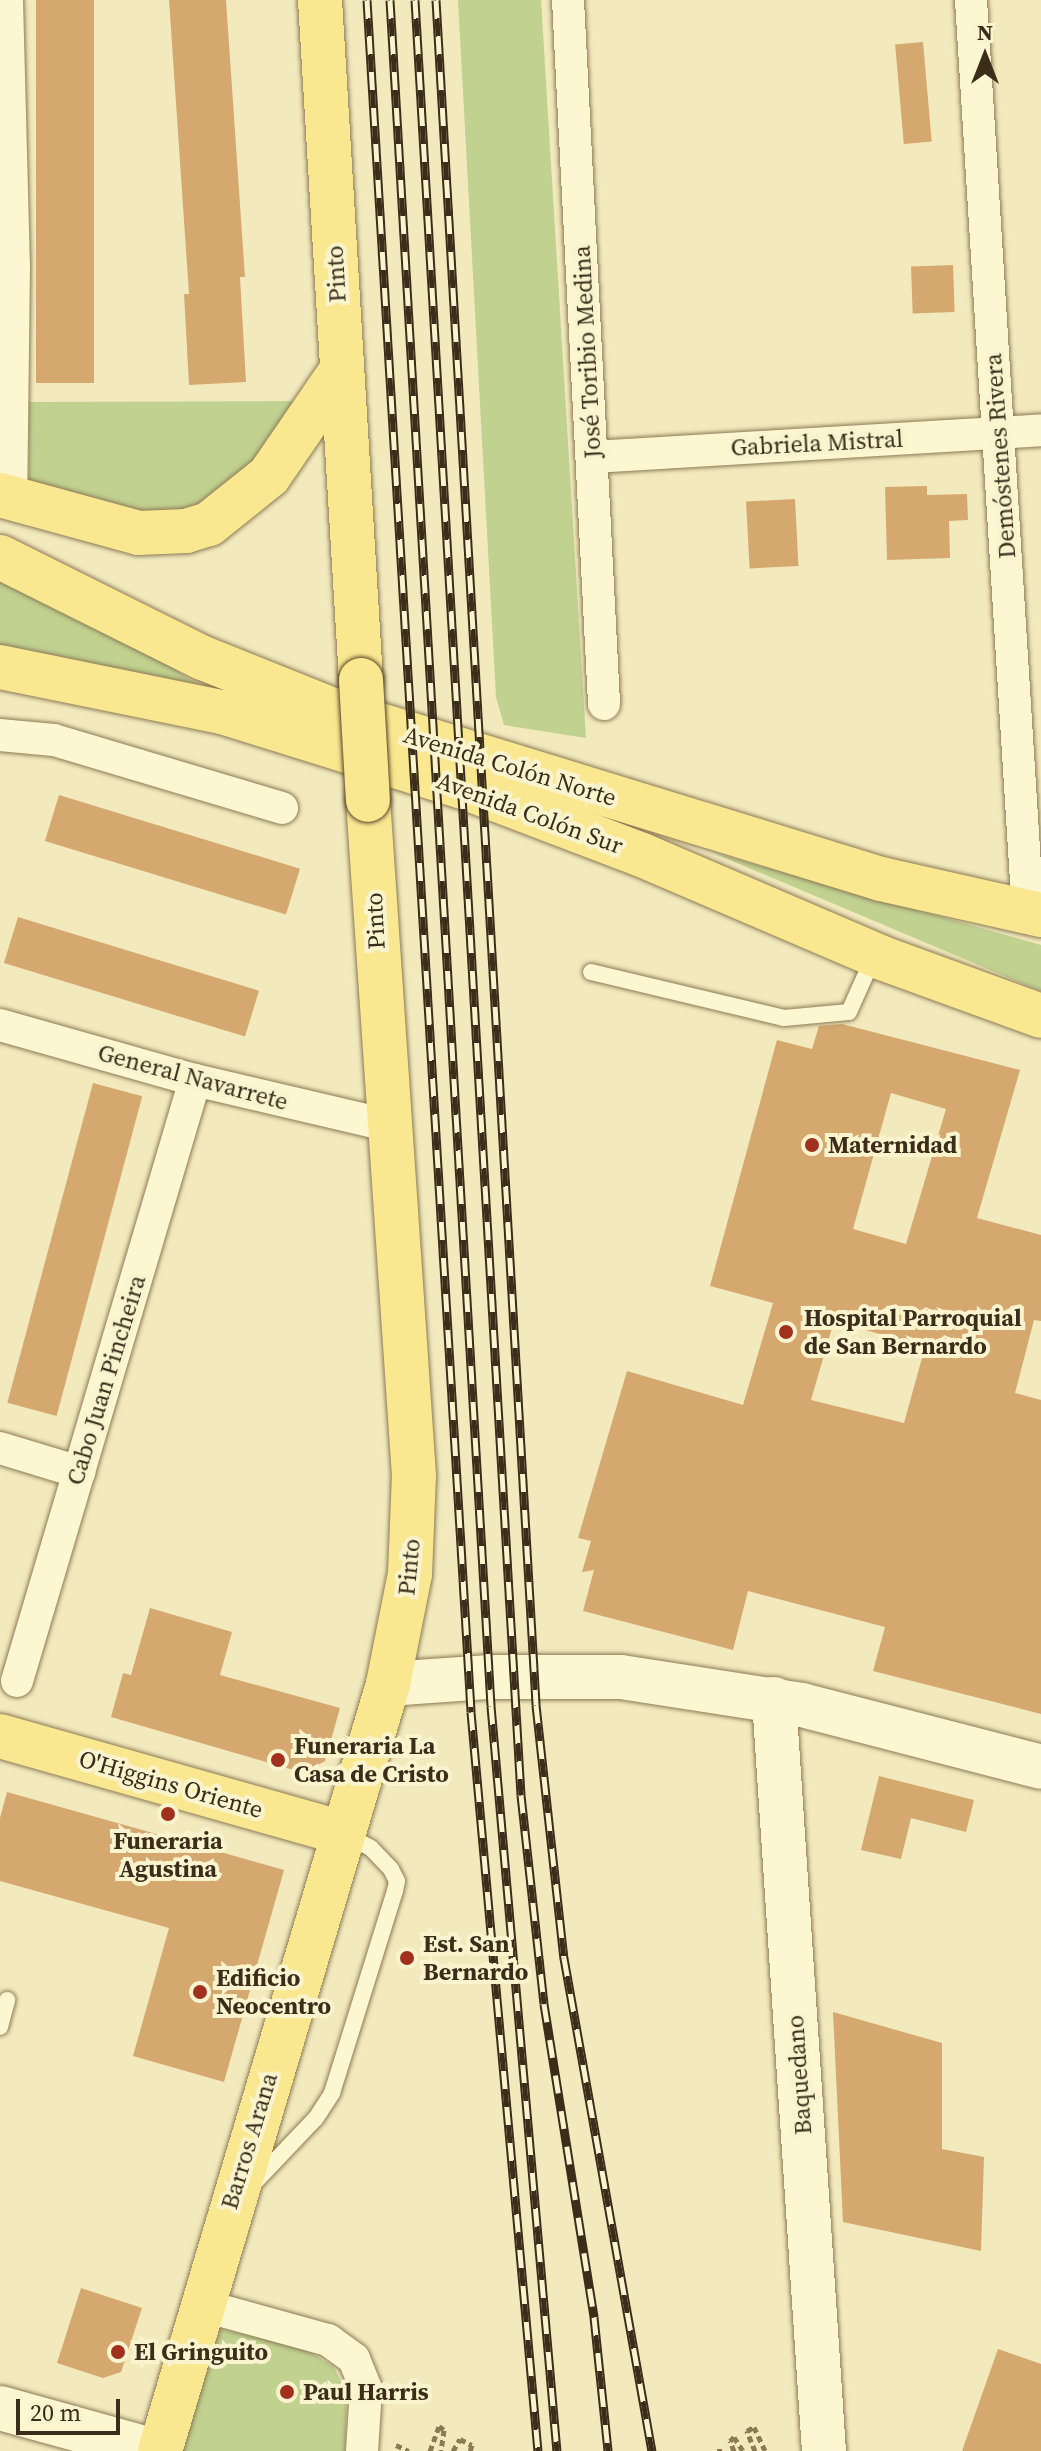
<!DOCTYPE html>
<html>
<head>
<meta charset="utf-8">
<style>
	body { margin:0 }
	#map { position:relative; width:1041px; height:2451px; overflow:hidden; background:#f2eabd; font-family:"Source Serif 4",serif }
	div>[style] { position:absolute }
	.green>* { inset:0; background:#c0d190 }
	.building>* { inset:0; background:#d4a86f; transform-origin:0 0 }
	.path>* { height:5px; margin-top:-2.5px; transform-origin:0; background:repeating-linear-gradient(90deg,#8c7a55 0 6px,transparent 0 10px) }
	.roads { filter:drop-shadow(0 0 2px #8c7a55) drop-shadow(0 0 2px #8c7a55) }
	.lane>* { height:16px; margin:-8px; padding:0 8px; transform-origin:8px; border-radius:8px; background:#fcf6d1 }
	.street>* { height:32px; margin:-16px; padding:0 16px; transform-origin:16px; border-radius:16px; background:#fcf6d1 }
	.secondary>* { height:44px; margin:-22px; padding:0 22px; transform-origin:22px; border-radius:22px; background:#fcf6d1 }
	.primary>* { height:44px; margin:-22px; padding:0 22px; transform-origin:22px; border-radius:22px; background:#fae891 }
	.rail>* { height:9px; margin-top:-4.5px; transform-origin:0; background:repeating-linear-gradient(90deg,#f9f3ce 0 18px,#3a2e1b 0 36px); box-sizing:border-box; border-block:2px solid #3a2e1b }
	.bridges { filter:drop-shadow(0 0 2px #59462a) drop-shadow(0 0 2px #59462a) }
	.primary-bridge>* { height:44px; margin:-22px; padding:0 22px; transform-origin:22px; border-radius:22px; background:#fae891 }
	.dots>* { width:22px; height:22px; translate:-50% -50%; box-sizing:border-box; border:4px solid #f9f3ce; border-radius:50% }
	span { translate:-50% -50%; white-space:nowrap; text-align:center; line-height:1.15; -webkit-text-stroke:8px #f9f3ce; paint-order:stroke }
	.street-label { font-size:24px; color:#3a2e1b }
	.poi-label { font-size:24px; color:#3a2e1b; font-weight:700 }
	.left { translate:0 -50%; text-align:left }
	.north { position:absolute; left:945px; top:16px; width:80px; height:80px; -webkit-text-stroke:6px #f9f3ce; paint-order:stroke; rotate:0deg; font-size:22px; font-weight:700; line-height:32px; text-align:center; color:#3a2e1b }
	.north::after { content:''; display:block; margin:auto; width:28px; height:36px; background:#3a2e1b; clip-path:polygon(50% 0,100% 100%,50% 72%,0 100%) }
	.scale { position:absolute; left:16px; top:2399px; width:104px; height:36px; box-sizing:border-box; border:4px solid #3a2e1b; border-top:0; padding-left:10px; font-size:24px; line-height:28px; white-space:nowrap; color:#3a2e1b; -webkit-text-stroke:6px #f9f3ce; paint-order:stroke }
</style>
</head>
<body>
<div id="map">
	<div class="green">
		<div style="clip-path:polygon(458px 0,541px 0,586px 738px,504px 725px,496px 697px)"></div>
		<div style="clip-path:polygon(306px 401px,251px 472px,201px 512px,138px 519px,29px 487px,29px 402px)"></div>
		<div style="clip-path:polygon(0 577px,158px 658px,201px 687px,0 653px)"></div>
		<div style="clip-path:polygon(711px 852px,1041px 945px,1041px 991px,1033px 988px)"></div>
		<div style="clip-path:polygon(220px 2329px,302px 2347px,334px 2367px,347px 2394px,345px 2451px,182px 2451px)"></div>
	</div>
	<div class="building">
		<div style="left:36px;top:0;width:58px;height:383px"></div>
		<div style="clip-path:polygon(169px 0,226px 0,245px 277px,240px 277px,246px 382px,189px 385px,184px 294px,189px 294px)"></div>
		<div style="left:923px;top:42px;width:100px;height:28px;rotate:85deg"></div>
		<div style="left:953px;top:265px;width:47px;height:42px;rotate:88deg"></div>
		<div style="clip-path:polygon(927px 486px,927px 495px,967px 494px,968px 520px,949px 521px,950px 558px,887px 560px,885px 487px)"></div>
		<div style="left:795px;top:499px;width:67px;height:49px;rotate:87deg"></div>
		<div style="left:59px;top:795px;width:252px;height:48px;rotate:17deg"></div>
		<div style="left:18px;top:917px;width:252px;height:48px;rotate:17deg"></div>
		<div style="clip-path:polygon(evenodd,842px 1024px,1020px 1070px,977px 1218px,1041px 1235px,1041px 1321px,1034px 1320px,1015px 1393px,1041px 1400px,1041px 1714px,873px 1671px,885px 1627px,748px 1591px,733px 1650px,583px 1611px,594px 1570px,582px 1572px,591px 1541px,578px 1538px,627px 1371px,743px 1405px,773px 1303px,710px 1286px,777px 1040px,812px 1049px,819px 1026px,842px 1024px,891px 1093px,946px 1109px,906px 1244px,853px 1229px,891px 1093px,842px 1024px,834px 1321px,925px 1347px,904px 1423px,811px 1400px,834px 1321px)"></div>
		<div style="left:93px;top:1083px;width:51px;height:331px;rotate:15deg"></div>
		<div style="clip-path:polygon(150px 1608px,232px 1632px,220px 1675px,340px 1708px,325px 1761px,304px 1773px,111px 1717px,123px 1673px,131px 1675px)"></div>
		<div style="clip-path:polygon(879px 1776px,974px 1800px,966px 1832px,911px 1818px,901px 1859px,861px 1850px)"></div>
		<div style="clip-path:polygon(7px 1792px,284px 1870px,224px 2082px,133px 2056px,169px 1928px,0 1881px,0 1818px)"></div>
		<div style="clip-path:polygon(833px 2012px,942px 2043px,942px 2149px,984px 2157px,981px 2251px,843px 2222px)"></div>
		<div style="clip-path:polygon(81px 2288px,142px 2308px,121px 2372px,103px 2378px,57px 2363px)"></div>
		<div style="clip-path:polygon(998px 2349px,1041px 2364px,1041px 2451px,962px 2451px)"></div>
	</div>
	<div class="path">
		<div style="left:396px;top:2445px;width:14px;rotate:25deg"></div>
		<div style="left:430px;top:2451px;width:27px;rotate:-70deg"></div>
		<div style="left:439px;top:2426px;width:6px;rotate:39deg"></div>
		<div style="left:444px;top:2430px;width:21px;rotate:98deg"></div>
		<div style="left:453px;top:2451px;width:14px;rotate:-60deg"></div>
		<div style="left:460px;top:2439px;width:13px;rotate:27deg"></div>
		<div style="left:472px;top:2445px;width:6px;rotate:108deg"></div>
		<div style="left:717px;top:2451px;width:5px"></div>
		<div style="left:734px;top:2451px;width:11px;rotate:-112deg"></div>
		<div style="left:730px;top:2441px;width:6px;rotate:-45deg"></div>
		<div style="left:734px;top:2437px;width:17px;rotate:57deg"></div>
		<div style="left:755px;top:2451px;width:22px;rotate:-112deg"></div>
		<div style="left:747px;top:2431px;width:8px;rotate:-30deg"></div>
		<div style="left:754px;top:2427px;width:26px;rotate:65deg"></div>
	</div>
	<div class="roads">
		<div class="lane">
			<div style="left:591px;top:972px;width:198px;rotate:13.4deg"></div>
			<div style="left:784px;top:1018px;width:65px;rotate:-5.3deg"></div>
			<div style="left:849px;top:1012px;width:61px;rotate:-65.9deg"></div>
			<div style="left:0;top:2027px;width:28px;rotate:-75deg"></div>
			<div style="left:255px;top:2182px;width:88px;rotate:-46.4deg"></div>
			<div style="left:316px;top:2118px;width:30px;rotate:-57deg"></div>
			<div style="left:332px;top:2093px;width:212px;rotate:-72.7deg"></div>
			<div style="left:395px;top:1891px;width:10px;rotate:-79deg"></div>
			<div style="left:397px;top:1881px;width:13px;rotate:-117deg"></div>
			<div style="left:391px;top:1869px;width:29px;rotate:-134deg"></div>
			<div style="left:371px;top:1848px;width:30px;rotate:-153deg"></div>
		</div>
		<div class="street">
			<div style="left:7px;top:0;width:266px;rotate:88.5deg"></div>
			<div style="left:14px;top:266px;width:232px;rotate:90.7deg"></div>
			<div style="left:568px;top:0;width:705px;rotate:87.07deg"></div>
			<div style="left:971px;top:0;width:915px;rotate:86.43deg"></div>
			<div style="left:592px;top:457px;width:450px;rotate:-3.4deg"></div>
			<div style="left:0;top:735px;width:54px;rotate:5.3deg"></div>
			<div style="left:54px;top:740px;width:238px;rotate:16.6deg"></div>
			<div style="left:0;top:1025px;width:203px;rotate:15.8deg"></div>
			<div style="left:195px;top:1080px;width:197px;rotate:13.2deg"></div>
			<div style="left:0;top:1448px;width:83px;rotate:16.9deg"></div>
			<div style="left:17px;top:1681px;width:627px;rotate:-73.5deg"></div>
			<div style="left:201px;top:2305px;width:132px;rotate:15.4deg"></div>
			<div style="left:328px;top:2340px;width:32px;rotate:36deg"></div>
			<div style="left:354px;top:2359px;width:32px;rotate:68deg"></div>
			<div style="left:366px;top:2389px;width:62px;rotate:93.7deg"></div>
		</div>
		<div class="secondary">
			<div style="left:388px;top:1684px;width:99px;rotate:-4deg"></div>
			<div style="left:487px;top:1677px;width:134px"></div>
			<div style="left:621px;top:1677px;width:183px;rotate:8.8deg"></div>
			<div style="left:802px;top:1705px;width:247px;rotate:14.5deg"></div>
			<div style="left:774px;top:1699px;width:754px;rotate:86.2deg"></div>
			<div style="left:0;top:2408px;width:161px;rotate:15.5deg"></div>
		</div>
		<div class="primary">
			<div style="left:320px;top:0;width:681px;rotate:86.55deg"></div>
			<div style="left:0;top:495px;width:144px;rotate:15.3deg"></div>
			<div style="left:139px;top:533px;width:47px;rotate:-2.4deg"></div>
			<div style="left:186px;top:531px;width:24px;rotate:-17deg"></div>
			<div style="left:209px;top:524px;width:77px;rotate:-38.7deg"></div>
			<div style="left:269px;top:476px;width:127px;rotate:-55.6deg"></div>
			<div style="left:0;top:557px;width:227px;rotate:26.5deg"></div>
			<div style="left:203px;top:658px;width:145px;rotate:21.8deg"></div>
			<div style="left:338px;top:712px;width:568px;rotate:17.1deg"></div>
			<div style="left:881px;top:879px;width:164px;rotate:12.7deg"></div>
			<div style="left:0;top:667px;width:227px;rotate:11.5deg"></div>
			<div style="left:222px;top:712px;width:252px;rotate:17.3deg"></div>
			<div style="left:463px;top:787px;width:191px;rotate:20.8deg"></div>
			<div style="left:642px;top:855px;width:261px;rotate:23.2deg"></div>
			<div style="left:882px;top:958px;width:169px;rotate:20deg"></div>
			<div style="left:0;top:1736px;width:356px;rotate:15.8deg"></div>
			<div style="left:160px;top:2451px;width:800px;rotate:-73.44deg"></div>
			<div style="left:388px;top:1684px;width:112px;rotate:-78.7deg"></div>
			<div style="left:410px;top:1574px;width:98px;rotate:-87.7deg"></div>
			<div style="left:414px;top:1476px;width:678px;rotate:-93.89deg"></div>
		</div>
	</div>
	<div class="rail">
		<div style="left:367px;top:0;width:1715px;rotate:86.52deg"></div>
		<div style="left:471px;top:1712px;width:742px;rotate:84.82deg"></div>
		<div style="left:390px;top:0;width:1709px;rotate:86.61deg"></div>
		<div style="left:491px;top:1706px;width:748px;rotate:84.94deg"></div>
		<div style="left:415px;top:0;width:1798px;rotate:86.62deg"></div>
		<div style="left:521px;top:1795px;width:210px;rotate:83.7deg"></div>
		<div style="left:544px;top:2004px;width:317px;rotate:80.9deg"></div>
		<div style="left:594px;top:2317px;width:135px;rotate:84deg"></div>
		<div style="left:436px;top:0;width:1708px;rotate:86.64deg"></div>
		<div style="left:536px;top:1705px;width:255px;rotate:83.7deg"></div>
		<div style="left:564px;top:1958px;width:501px;rotate:79.88deg"></div>
	</div>
	<div class="bridges">
		<div class="primary-bridge">
			<div style="left:361px;top:680px;width:120px;rotate:86.7deg"></div>
		</div>
	</div>
	<div class="dots">
		<div style="left:812px;top:1145px;background:#a1301f"></div>
		<div style="left:786px;top:1332px;background:#a1301f"></div>
		<div style="left:278px;top:1760px;background:#a1301f"></div>
		<div style="left:168px;top:1814px;background:#a1301f"></div>
		<div style="left:407px;top:1958px;background:#a1301f"></div>
		<div style="left:200px;top:1992px;background:#a1301f"></div>
		<div style="left:118px;top:2352px;background:#a1301f"></div>
		<div style="left:287px;top:2392px;background:#a1301f"></div>
	</div>
	<div class="street-label">
		<span style="left:336px;top:274px;rotate:-93deg">Pinto</span>
		<span style="left:587px;top:352px;rotate:-93deg">José Toribio Medina</span>
		<span style="left:817px;top:443px;rotate:-3deg">Gabriela Mistral</span>
		<span style="left:1000px;top:456px;rotate:-94deg">Demóstenes Rivera</span>
		<span style="left:510px;top:766px;rotate:17deg">Avenida Colón Norte</span>
		<span style="left:530px;top:813px;rotate:20deg">Avenida Colón Sur</span>
		<span style="left:375px;top:921px;rotate:-93deg">Pinto</span>
		<span style="left:193px;top:1077px;rotate:15deg">General Navarrete</span>
		<span style="left:106px;top:1380px;rotate:-73deg">Cabo Juan Pincheira</span>
		<span style="left:409px;top:1567px;rotate:-84deg">Pinto</span>
		<span style="left:171px;top:1784px;rotate:16deg">O'Higgins Oriente</span>
		<span style="left:799px;top:2075px;rotate:-94deg">Baquedano</span>
		<span style="left:249px;top:2141px;rotate:-73deg">Barros Arana</span>
	</div>
	<div class="poi-label">
		<span class="left" style="left:828px;top:1145px">Maternidad</span>
		<span class="left" style="left:804px;top:1332px">Hospital Parroquial<br>de San Bernardo</span>
		<span class="left" style="left:294px;top:1760px">Funeraria La<br>Casa de Cristo</span>
		<span style="left:168px;top:1855px">Funeraria<br>Agustina</span>
		<span class="left" style="left:423px;top:1958px">Est. San<br>Bernardo</span>
		<span class="left" style="left:216px;top:1992px">Edificio<br>Neocentro</span>
		<span class="left" style="left:134px;top:2352px">El Gringuito</span>
		<span class="left" style="left:303px;top:2392px">Paul Harris</span>
	</div>
	<div class="north">N</div>
	<div class="scale">20 m</div>
</div>
</body>
</html>
